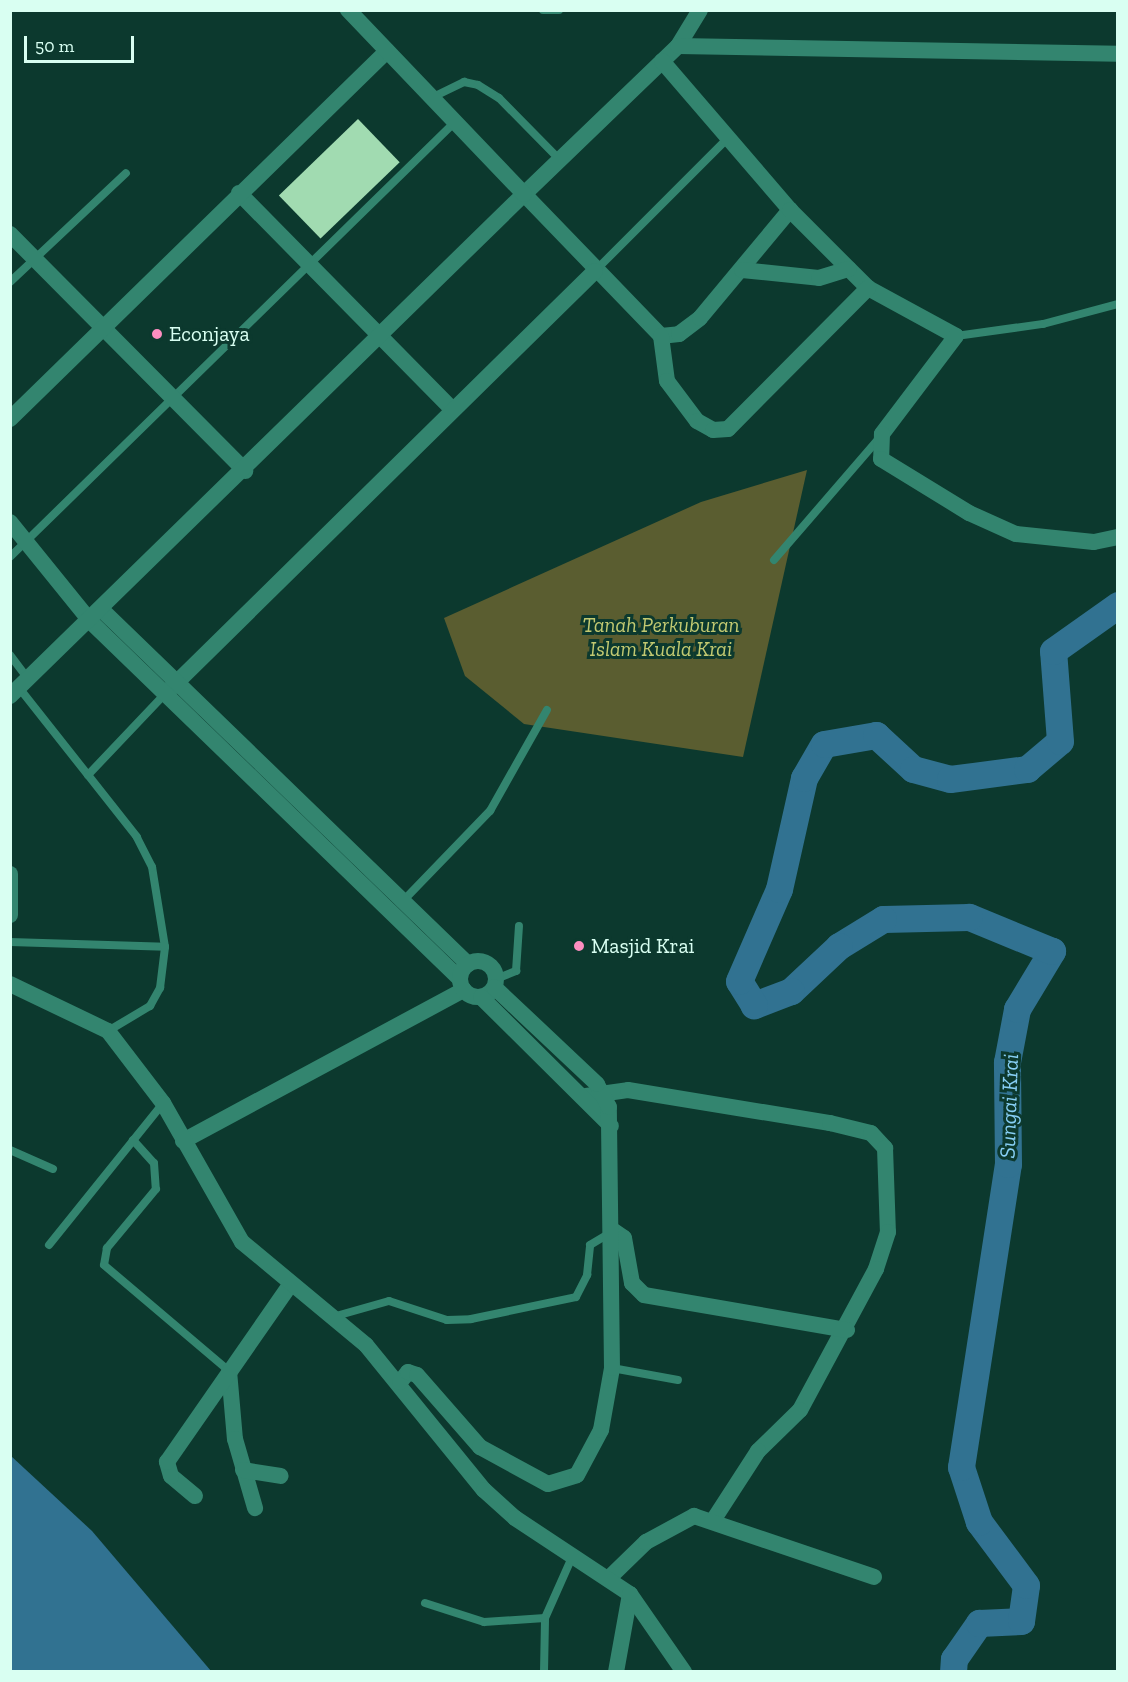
<!DOCTYPE html>
<html>
<head>
<meta charset="utf-8">
<style>
	body { margin:0 }
	#map { position:relative; width:1128px; height:1682px; overflow:hidden; background:#0c392e; font-family:"Zilla Slab",serif }
	div>[style] { position:absolute }
	.green>* { inset:0; background:#5a5d30 }
	.water>* { inset:0; background:#317291 }
	.river>* { height:27px; margin:-13.5px; padding:0 13.5px; transform-origin:13.5px; border-radius:13.5px; background:#317291 }
	.building>* { inset:0; background:#a1dbb1; transform-origin:0 0 }
	.service>* { height:8px; margin:-4px; padding:0 4px; transform-origin:4px; border-radius:4px; background:#33856f }
	.minor>* { height:16px; margin:-8px; padding:0 8px; transform-origin:8px; border-radius:8px; background:#33856f }
	.tertiary>* { height:16px; margin:-8px; padding:0 8px; transform-origin:8px; border-radius:8px; background:#33856f }
	.tertiary>.ring { margin:-8px; padding:0; box-sizing:content-box; background:none; border:16px solid #33856f; border-radius:50% }
	.secondary>* { height:16px; margin:-8px; padding:0 8px; transform-origin:8px; border-radius:8px; background:#33856f }
	.dots>* { width:16px; height:16px; translate:-50% -50%; box-sizing:border-box; border:3px solid #0c392e; border-radius:50% }
	span { translate:-50% -50%; white-space:nowrap; text-align:center; line-height:1.15; -webkit-text-stroke:6px #0c392e; paint-order:stroke }
	.poi-label { font-size:21px; color:#d9fff2 }
	.left { translate:0 -50%; text-align:left }
	.park-label { font-size:21px; color:#c2c971; font-style:italic }
	.water-label { font-size:22px; color:#87cff5; font-style:italic }
	.frame { position:absolute; inset:0; border:12px solid #d9fff2; pointer-events:none }
	.scale { position:absolute; left:24px; top:36px; width:110px; height:27px; box-sizing:border-box; border:3px solid #d9fff2; border-top:0; padding-left:8px; font-size:18px; line-height:21px; white-space:nowrap; color:#d9fff2; -webkit-text-stroke:4px #0c392e; paint-order:stroke }
</style>
</head>
<body>
<div id="map">
	<div class="green">
		<div style="clip-path:polygon(807px 470px,743px 757px,524px 724px,465px 676px,444px 618px,701px 502px)"></div>
	</div>
	<div class="water">
		<div style="clip-path:polygon(11px 1456px,92px 1531px,211px 1671px,11px 1671px)"></div>
	</div>
	<div class="river">
		<div style="left:953px;top:1672px;width:13px;rotate:-86deg"></div>
		<div style="left:954px;top:1659px;width:44px;rotate:-55.2deg"></div>
		<div style="left:979px;top:1623px;width:42px;rotate:-2.7deg"></div>
		<div style="left:1021px;top:1621px;width:36px;rotate:-82deg"></div>
		<div style="left:1026px;top:1585px;width:79px;rotate:-126.7deg"></div>
		<div style="left:979px;top:1522px;width:58px;rotate:-108.1deg"></div>
		<div style="left:961px;top:1467px;width:307px;rotate:-81.2deg"></div>
		<div style="left:1008px;top:1164px;width:102px;rotate:-90.6deg"></div>
		<div style="left:1007px;top:1062px;width:54px;rotate:-79.3deg"></div>
		<div style="left:1017px;top:1009px;width:68px;rotate:-58.9deg"></div>
		<div style="left:1052px;top:951px;width:90px;rotate:-157.7deg"></div>
		<div style="left:969px;top:917px;width:86px;rotate:178.7deg"></div>
		<div style="left:883px;top:919px;width:52px;rotate:148.5deg"></div>
		<div style="left:839px;top:946px;width:66px;rotate:136.8deg"></div>
		<div style="left:791px;top:991px;width:40px;rotate:159deg"></div>
		<div style="left:754px;top:1005px;width:28px;rotate:-122deg"></div>
		<div style="left:739px;top:981px;width:100px;rotate:-66.5deg"></div>
		<div style="left:779px;top:889px;width:114px;rotate:-77.3deg"></div>
		<div style="left:804px;top:778px;width:39px;rotate:-60deg"></div>
		<div style="left:824px;top:744px;width:53px;rotate:-9.8deg"></div>
		<div style="left:876px;top:735px;width:50px;rotate:42.6deg"></div>
		<div style="left:913px;top:769px;width:38px;rotate:15deg"></div>
		<div style="left:950px;top:779px;width:78px;rotate:-7.4deg"></div>
		<div style="left:1027px;top:769px;width:43px;rotate:-40.3deg"></div>
		<div style="left:1060px;top:741px;width:90px;rotate:-94.4deg"></div>
		<div style="left:1053px;top:651px;width:80px;rotate:-35.3deg"></div>
	</div>
	<div class="building">
		<div style="left:358px;top:119px;width:60px;height:110px;rotate:46deg"></div>
	</div>
	<div class="service">
		<div style="left:543px;top:10px;width:16px"></div>
		<div style="left:431px;top:98px;width:37px;rotate:-26deg"></div>
		<div style="left:464px;top:82px;width:14px;rotate:12deg"></div>
		<div style="left:478px;top:85px;width:25px;rotate:32deg"></div>
		<div style="left:499px;top:98px;width:87px;rotate:45.5deg"></div>
		<div style="left:595px;top:271px;width:191px;rotate:-45deg"></div>
		<div style="left:10px;top:282px;width:159px;rotate:-43.2deg"></div>
		<div style="left:956px;top:336px;width:88px;rotate:-7.9deg"></div>
		<div style="left:1043px;top:324px;width:78px;rotate:-14.9deg"></div>
		<div style="left:10px;top:557px;width:622px;rotate:-44.35deg"></div>
		<div style="left:774px;top:560px;width:162px;rotate:-49.2deg"></div>
		<div style="left:10px;top:655px;width:30px;rotate:53deg"></div>
		<div style="left:20px;top:689px;width:110px;rotate:51.7deg"></div>
		<div style="left:402px;top:902px;width:127px;rotate:-46deg"></div>
		<div style="left:490px;top:811px;width:116px;rotate:-60.6deg"></div>
		<div style="left:10px;top:942px;width:155px;rotate:1.8deg"></div>
		<div style="left:496px;top:979px;width:22px;rotate:-22deg"></div>
		<div style="left:516px;top:971px;width:45px;rotate:-86.2deg"></div>
		<div style="left:108px;top:1031px;width:49px;rotate:-30.8deg"></div>
		<div style="left:150px;top:1006px;width:21px;rotate:-61deg"></div>
		<div style="left:160px;top:988px;width:41px;rotate:-83deg"></div>
		<div style="left:165px;top:947px;width:81px;rotate:-99.2deg"></div>
		<div style="left:152px;top:867px;width:34px;rotate:-117deg"></div>
		<div style="left:137px;top:837px;width:79px;rotate:-128.3deg"></div>
		<div style="left:88px;top:775px;width:112px;rotate:-46.5deg"></div>
		<div style="left:133px;top:1140px;width:31px;rotate:48deg"></div>
		<div style="left:154px;top:1163px;width:26px;rotate:86deg"></div>
		<div style="left:156px;top:1189px;width:77px;rotate:129.7deg"></div>
		<div style="left:107px;top:1248px;width:17px;rotate:100deg"></div>
		<div style="left:104px;top:1265px;width:164px;rotate:40.3deg"></div>
		<div style="left:10px;top:1150px;width:47px;rotate:23.8deg"></div>
		<div style="left:49px;top:1245px;width:182px;rotate:-51.2deg"></div>
		<div style="left:336px;top:1316px;width:55px;rotate:-15.8deg"></div>
		<div style="left:389px;top:1301px;width:61px;rotate:18.1deg"></div>
		<div style="left:447px;top:1320px;width:24px;rotate:-2deg"></div>
		<div style="left:471px;top:1319px;width:107px;rotate:-11.8deg"></div>
		<div style="left:576px;top:1297px;width:25px;rotate:-63deg"></div>
		<div style="left:587px;top:1275px;width:30px;rotate:-84deg"></div>
		<div style="left:590px;top:1245px;width:26px;rotate:-31deg"></div>
		<div style="left:612px;top:1368px;width:67px;rotate:10.3deg"></div>
		<div style="left:425px;top:1603px;width:62px;rotate:17.9deg"></div>
		<div style="left:484px;top:1622px;width:61px;rotate:-3.8deg"></div>
		<div style="left:544px;top:1672px;width:54px;rotate:-88.9deg"></div>
		<div style="left:545px;top:1618px;width:69px;rotate:-66deg"></div>
	</div>
	<div class="minor">
		<div style="left:700px;top:10px;width:42px;rotate:121.4deg"></div>
		<div style="left:678px;top:46px;width:214px;rotate:136.1deg"></div>
		<div style="left:524px;top:194px;width:197px;rotate:46deg"></div>
		<div style="left:661px;top:336px;width:18px;rotate:-6deg"></div>
		<div style="left:679px;top:334px;width:26px;rotate:-37deg"></div>
		<div style="left:700px;top:318px;width:141px;rotate:-50.2deg"></div>
		<div style="left:678px;top:46px;width:440px;rotate:1deg"></div>
		<div style="left:662px;top:61px;width:196px;rotate:49.3deg"></div>
		<div style="left:790px;top:210px;width:110px;rotate:45deg"></div>
		<div style="left:868px;top:288px;width:100px;rotate:28.6deg"></div>
		<div style="left:956px;top:336px;width:123px;rotate:127.1deg"></div>
		<div style="left:882px;top:434px;width:25px;rotate:92deg"></div>
		<div style="left:881px;top:459px;width:103px;rotate:31.5deg"></div>
		<div style="left:969px;top:513px;width:51px;rotate:24.1deg"></div>
		<div style="left:1016px;top:534px;width:78px;rotate:5.9deg"></div>
		<div style="left:1094px;top:542px;width:25px;rotate:-12deg"></div>
		<div style="left:239px;top:193px;width:302px;rotate:45.4deg"></div>
		<div style="left:10px;top:234px;width:334px;rotate:45.2deg"></div>
		<div style="left:742px;top:270px;width:77px;rotate:5.9deg"></div>
		<div style="left:819px;top:278px;width:31px;rotate:-17deg"></div>
		<div style="left:661px;top:336px;width:45px;rotate:82.4deg"></div>
		<div style="left:667px;top:381px;width:50px;rotate:53.1deg"></div>
		<div style="left:697px;top:421px;width:18px;rotate:29deg"></div>
		<div style="left:713px;top:430px;width:15px;rotate:-4deg"></div>
		<div style="left:728px;top:429px;width:199px;rotate:-45.2deg"></div>
		<div style="left:10px;top:419px;width:527px;rotate:-44.31deg"></div>
		<div style="left:10px;top:522px;width:129px;rotate:51deg"></div>
		<div style="left:168px;top:691px;width:599px;rotate:-44.53deg"></div>
		<div style="left:586px;top:1096px;width:42px;rotate:-8.1deg"></div>
		<div style="left:628px;top:1090px;width:205px;rotate:9.3deg"></div>
		<div style="left:830px;top:1123px;width:42px;rotate:13.7deg"></div>
		<div style="left:871px;top:1133px;width:21px;rotate:47deg"></div>
		<div style="left:885px;top:1148px;width:84px;rotate:88deg"></div>
		<div style="left:888px;top:1232px;width:39px;rotate:108deg"></div>
		<div style="left:876px;top:1269px;width:160px;rotate:118.3deg"></div>
		<div style="left:800px;top:1410px;width:59px;rotate:135.7deg"></div>
		<div style="left:758px;top:1451px;width:81px;rotate:122.9deg"></div>
		<div style="left:183px;top:1141px;width:319px;rotate:-28.3deg"></div>
		<div style="left:614px;top:1231px;width:12px;rotate:35deg"></div>
		<div style="left:624px;top:1238px;width:46px;rotate:79.9deg"></div>
		<div style="left:632px;top:1283px;width:17px;rotate:45deg"></div>
		<div style="left:644px;top:1295px;width:206px;rotate:9.8deg"></div>
		<div style="left:229px;top:1371px;width:68px;rotate:85deg"></div>
		<div style="left:235px;top:1439px;width:72px;rotate:73.8deg"></div>
		<div style="left:243px;top:1470px;width:38px;rotate:9deg"></div>
		<div style="left:195px;top:1496px;width:31px;rotate:-140deg"></div>
		<div style="left:171px;top:1476px;width:15px;rotate:-106deg"></div>
		<div style="left:167px;top:1462px;width:216px;rotate:-55.2deg"></div>
		<div style="left:609px;top:1578px;width:52px;rotate:-44.2deg"></div>
		<div style="left:646px;top:1542px;width:55px;rotate:-28.4deg"></div>
		<div style="left:694px;top:1516px;width:190px;rotate:18.7deg"></div>
		<div style="left:616px;top:1672px;width:79px;rotate:-79.8deg"></div>
	</div>
	<div class="tertiary">
		<div style="left:103px;top:611px;width:508px;rotate:44.04deg"></div>
		<div style="left:91px;top:622px;width:513px;rotate:44.05deg"></div>
		<div style="left:10px;top:874px;width:41px;rotate:90deg"></div>
		<div class="ring" style="left:460px;top:961px;width:20px;height:20px"></div>
		<div style="left:10px;top:984px;width:109px;rotate:25.6deg"></div>
		<div style="left:108px;top:1031px;width:91px;rotate:52.6deg"></div>
		<div style="left:163px;top:1103px;width:160px;rotate:60.4deg"></div>
		<div style="left:242px;top:1242px;width:161px;rotate:39.7deg"></div>
		<div style="left:366px;top:1345px;width:187px;rotate:50.9deg"></div>
		<div style="left:484px;top:1490px;width:42px;rotate:42.1deg"></div>
		<div style="left:515px;top:1518px;width:138px;rotate:33.5deg"></div>
		<div style="left:630px;top:1594px;width:95px;rotate:55.3deg"></div>
		<div style="left:481px;top:997px;width:183px;rotate:44.8deg"></div>
		<div style="left:400px;top:1382px;width:13px;rotate:-51deg"></div>
		<div style="left:408px;top:1372px;width:9px;rotate:18deg"></div>
		<div style="left:417px;top:1375px;width:96px;rotate:48.8deg"></div>
		<div style="left:480px;top:1447px;width:77px;rotate:28.6deg"></div>
		<div style="left:548px;top:1484px;width:30px;rotate:-17deg"></div>
		<div style="left:577px;top:1475px;width:51px;rotate:-61.9deg"></div>
		<div style="left:601px;top:1430px;width:63px;rotate:-79.9deg"></div>
		<div style="left:612px;top:1368px;width:261px;rotate:-90.7deg"></div>
		<div style="left:609px;top:1107px;width:26px;rotate:-118deg"></div>
		<div style="left:597px;top:1084px;width:141px;rotate:-136.7deg"></div>
	</div>
	<div class="secondary">
		<div style="left:10px;top:696px;width:718px;rotate:-44.32deg"></div>
		<div style="left:524px;top:194px;width:255px;rotate:-133.7deg"></div>
	</div>
	<div class="dots">
		<div style="left:157px;top:334px;background:#fd8ec0"></div>
		<div style="left:579px;top:946px;background:#fd8ec0"></div>
	</div>
	<div class="poi-label">
		<span class="left" style="left:169px;top:334px">Econjaya</span>
		<span class="left" style="left:591px;top:946px">Masjid Krai</span>
	</div>
	<div class="park-label">
		<span style="left:661px;top:637px">Tanah Perkuburan<br>Islam Kuala Krai</span>
	</div>
	<div class="water-label">
		<span style="left:1009px;top:1106px;rotate:-88deg">Sungai Krai</span>
	</div>
	<div class="frame"></div>
	<div class="scale">50 m</div>
</div>
</body>
</html>
